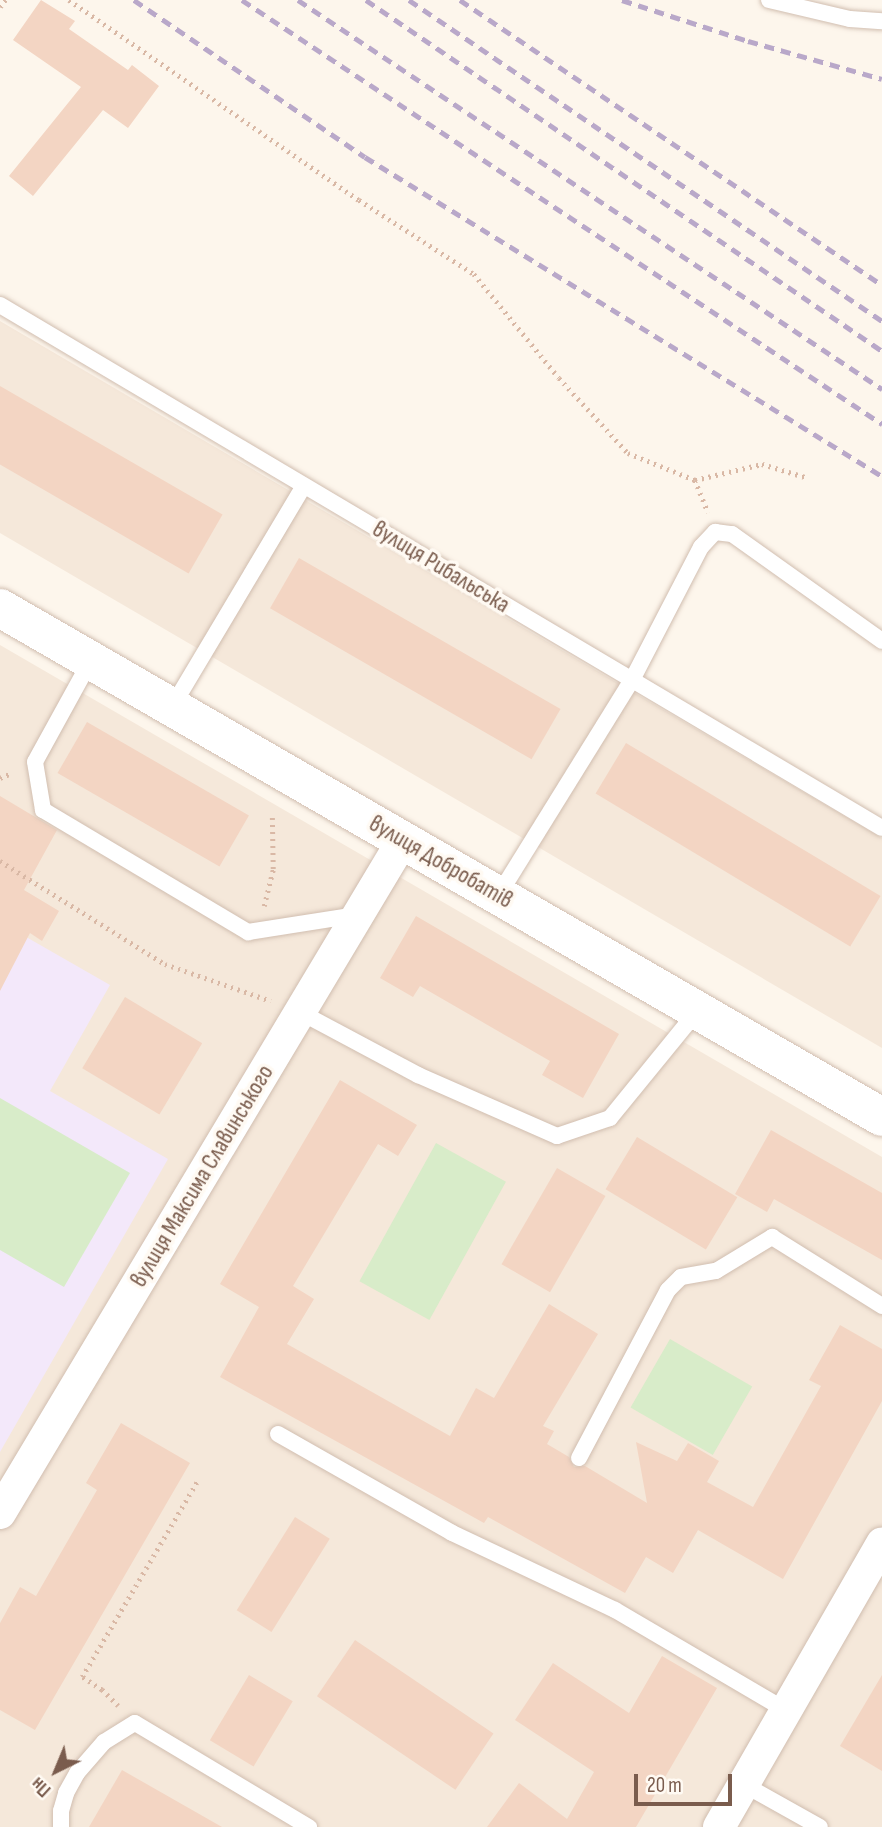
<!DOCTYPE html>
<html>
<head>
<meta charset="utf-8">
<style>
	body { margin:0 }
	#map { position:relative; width:882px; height:1827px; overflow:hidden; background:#fdf6ec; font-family:"Sofia Sans Condensed",sans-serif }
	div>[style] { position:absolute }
	.residential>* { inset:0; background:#f5e8da }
	.education>* { inset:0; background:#f3e8fa }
	.green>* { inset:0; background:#d8ecc9; transform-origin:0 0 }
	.building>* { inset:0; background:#f3d5c3; transform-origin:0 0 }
	.path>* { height:4.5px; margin-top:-2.25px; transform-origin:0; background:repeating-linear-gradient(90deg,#d9b8a5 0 2px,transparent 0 7px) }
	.roads { filter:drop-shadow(0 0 2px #d1beb0) drop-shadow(0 0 2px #d1beb0) }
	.service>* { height:16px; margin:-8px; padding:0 8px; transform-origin:8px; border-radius:8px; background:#fff }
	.minor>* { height:32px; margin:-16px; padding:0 16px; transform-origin:16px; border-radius:16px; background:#fff }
	.tertiary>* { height:38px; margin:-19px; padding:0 19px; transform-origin:19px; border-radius:19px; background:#fff }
	.rail>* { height:5px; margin-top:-2.5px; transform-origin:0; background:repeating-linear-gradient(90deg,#b9a8c9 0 10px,transparent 0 17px) }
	span { translate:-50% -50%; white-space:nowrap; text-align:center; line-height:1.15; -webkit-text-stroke:7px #fffaf3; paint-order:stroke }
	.street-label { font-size:24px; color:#7a5c4d }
	.north { position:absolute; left:21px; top:1736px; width:70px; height:70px; -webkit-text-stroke:5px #fffaf3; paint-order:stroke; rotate:223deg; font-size:19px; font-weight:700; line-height:28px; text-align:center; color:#7a5c4d }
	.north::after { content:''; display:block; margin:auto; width:24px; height:32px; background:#7a5c4d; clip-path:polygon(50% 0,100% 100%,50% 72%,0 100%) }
	.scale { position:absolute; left:634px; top:1774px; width:98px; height:32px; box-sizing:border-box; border:4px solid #7a5c4d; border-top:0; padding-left:9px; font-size:21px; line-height:24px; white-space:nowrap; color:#7a5c4d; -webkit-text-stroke:5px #fffaf3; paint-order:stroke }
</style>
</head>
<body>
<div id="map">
	<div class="residential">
		<div style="clip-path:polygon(0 321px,882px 838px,882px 1048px,0 533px)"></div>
		<div style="clip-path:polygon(0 645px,882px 1157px,882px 1827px,0 1827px)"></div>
	</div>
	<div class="education">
		<div style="clip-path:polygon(0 922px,110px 985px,50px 1091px,168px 1159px,0 1452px)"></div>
	</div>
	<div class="green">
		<div style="clip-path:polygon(0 1098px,130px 1173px,64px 1287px,0 1250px)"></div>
		<div style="left:436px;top:1143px;width:80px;height:158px;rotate:29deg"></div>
		<div style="left:670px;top:1339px;width:95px;height:79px;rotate:30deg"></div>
	</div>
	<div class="building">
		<div style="clip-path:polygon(41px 0,75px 21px,69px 29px,128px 70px,132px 65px,159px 86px,128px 128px,103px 110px,33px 196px,9px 176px,81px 87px,13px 40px)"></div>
		<div style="left:0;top:386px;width:257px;height:68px;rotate:30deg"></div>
		<div style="left:299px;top:558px;width:302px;height:58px;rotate:30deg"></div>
		<div style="left:87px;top:722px;width:187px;height:59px;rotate:30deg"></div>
		<div style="left:626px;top:743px;width:297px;height:59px;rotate:31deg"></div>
		<div style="clip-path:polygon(0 796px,57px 830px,24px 890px,59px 911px,42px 941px,30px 933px,0 991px)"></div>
		<div style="clip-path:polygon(416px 916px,619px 1034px,583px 1098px,542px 1075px,550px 1061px,420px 986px,413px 997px,380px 978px)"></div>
		<div style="left:125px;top:997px;width:90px;height:83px;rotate:31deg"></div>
		<div style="clip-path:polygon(340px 1080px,417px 1125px,398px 1156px,378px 1144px,293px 1286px,314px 1299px,287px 1344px,450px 1436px,476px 1388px,494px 1398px,549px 1304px,598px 1334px,543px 1426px,554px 1431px,547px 1444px,569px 1457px,574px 1467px,585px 1466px,647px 1503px,636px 1442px,677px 1461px,688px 1443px,719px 1461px,707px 1482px,753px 1507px,821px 1386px,809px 1380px,840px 1325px,882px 1349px,882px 1401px,783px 1579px,698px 1530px,673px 1573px,646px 1557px,625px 1593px,488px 1517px,484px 1523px,220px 1377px,259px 1307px,220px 1284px)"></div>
		<div style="clip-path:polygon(771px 1130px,882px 1193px,882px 1260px,774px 1199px,767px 1212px,735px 1194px)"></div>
		<div style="left:637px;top:1137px;width:117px;height:61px;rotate:31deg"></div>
		<div style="left:557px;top:1168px;width:56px;height:111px;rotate:30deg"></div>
		<div style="clip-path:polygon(121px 1423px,190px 1463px,35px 1730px,0 1710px,0 1623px,20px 1587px,36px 1596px,97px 1490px,86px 1483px)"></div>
		<div style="left:295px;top:1517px;width:41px;height:110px;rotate:32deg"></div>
		<div style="left:355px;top:1640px;width:167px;height:68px;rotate:34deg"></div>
		<div style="clip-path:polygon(662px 1656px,717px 1688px,636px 1827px,487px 1827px,519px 1783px,567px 1819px,594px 1772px,515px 1720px,553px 1663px,629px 1713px)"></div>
		<div style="left:249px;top:1675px;width:51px;height:76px;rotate:31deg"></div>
		<div style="clip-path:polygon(882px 1675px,882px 1771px,840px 1746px)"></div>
		<div style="clip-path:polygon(122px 1770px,222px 1827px,89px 1827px)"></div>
	</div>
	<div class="path">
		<div style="left:69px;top:0;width:352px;rotate:34.6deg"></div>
		<div style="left:359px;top:200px;width:137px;rotate:32.8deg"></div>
		<div style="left:474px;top:274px;width:134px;rotate:50.7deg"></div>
		<div style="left:559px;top:378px;width:102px;rotate:47.4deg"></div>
		<div style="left:628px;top:453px;width:72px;rotate:21.9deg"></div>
		<div style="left:695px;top:480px;width:69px;rotate:-13.4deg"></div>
		<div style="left:762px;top:464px;width:45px;rotate:16.8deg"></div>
		<div style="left:0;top:7px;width:9px;rotate:-54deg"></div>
		<div style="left:695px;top:480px;width:35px;rotate:68deg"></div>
		<div style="left:0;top:778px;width:13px;rotate:-23deg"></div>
		<div style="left:0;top:861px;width:195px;rotate:32deg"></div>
		<div style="left:165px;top:964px;width:112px;rotate:19.2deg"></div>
		<div style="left:264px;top:906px;width:38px;rotate:-76deg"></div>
		<div style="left:273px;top:869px;width:56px;rotate:-91deg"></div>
		<div style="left:118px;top:1706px;width:23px;rotate:-135deg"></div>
		<div style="left:102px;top:1690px;width:24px;rotate:-147deg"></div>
		<div style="left:82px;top:1677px;width:229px;rotate:-59.5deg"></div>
	</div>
	<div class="roads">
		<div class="service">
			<div style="left:769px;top:0;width:83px;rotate:13.2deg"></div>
			<div style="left:850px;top:19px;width:32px;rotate:4deg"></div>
			<div style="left:0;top:305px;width:1025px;rotate:30.67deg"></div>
			<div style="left:91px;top:660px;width:116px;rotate:118.8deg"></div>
			<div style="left:35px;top:762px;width:49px;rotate:80.5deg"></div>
			<div style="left:43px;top:810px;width:239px;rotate:30.8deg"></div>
			<div style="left:248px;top:932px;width:109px;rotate:-8.9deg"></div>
			<div style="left:172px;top:707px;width:257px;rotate:-59.2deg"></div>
			<div style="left:498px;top:896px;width:254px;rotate:-58.2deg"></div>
			<div style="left:632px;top:680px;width:150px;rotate:-62.6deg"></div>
			<div style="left:701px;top:547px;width:21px;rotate:-47deg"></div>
			<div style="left:715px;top:532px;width:17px;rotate:7deg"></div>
			<div style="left:732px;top:534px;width:184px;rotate:35.5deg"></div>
			<div style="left:300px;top:1012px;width:134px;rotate:28.1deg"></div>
			<div style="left:418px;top:1075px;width:152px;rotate:23.7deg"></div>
			<div style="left:557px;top:1136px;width:56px;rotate:-18.8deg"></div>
			<div style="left:610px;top:1118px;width:139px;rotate:-50.8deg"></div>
			<div style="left:278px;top:1434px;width:200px;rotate:29.6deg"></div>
			<div style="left:452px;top:1533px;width:180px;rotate:25.3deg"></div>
			<div style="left:615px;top:1610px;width:196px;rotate:30.4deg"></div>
			<div style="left:579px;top:1458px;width:190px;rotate:-62.1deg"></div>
			<div style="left:668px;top:1290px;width:18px;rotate:-45deg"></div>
			<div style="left:681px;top:1277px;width:36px;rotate:-10deg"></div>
			<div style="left:716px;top:1271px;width:66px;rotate:-31.3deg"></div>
			<div style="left:772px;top:1237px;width:130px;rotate:32.1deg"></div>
			<div style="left:743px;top:1784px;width:88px;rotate:29.2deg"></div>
			<div style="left:61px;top:1827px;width:16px;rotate:-90deg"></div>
			<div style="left:61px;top:1811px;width:19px;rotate:-74deg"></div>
			<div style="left:66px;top:1793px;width:23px;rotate:-61deg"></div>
			<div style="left:77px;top:1773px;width:41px;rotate:-48.9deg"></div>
			<div style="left:104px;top:1742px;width:36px;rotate:-32deg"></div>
			<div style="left:135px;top:1723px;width:203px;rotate:30.9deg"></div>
		</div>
		<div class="minor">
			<div style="left:0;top:1513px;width:784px;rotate:-59.09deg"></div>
			<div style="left:719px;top:1827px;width:327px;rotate:-60.1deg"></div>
		</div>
		<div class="tertiary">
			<div style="left:0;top:608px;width:1018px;rotate:29.99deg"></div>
		</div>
	</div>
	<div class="rail">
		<div style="left:134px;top:0;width:279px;rotate:34.2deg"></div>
		<div style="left:365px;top:157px;width:607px;rotate:31.68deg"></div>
		<div style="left:242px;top:0;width:768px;rotate:33.52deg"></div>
		<div style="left:298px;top:0;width:702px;rotate:33.67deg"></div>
		<div style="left:366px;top:0;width:624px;rotate:34.22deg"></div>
		<div style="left:409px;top:0;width:572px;rotate:34.16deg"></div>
		<div style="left:460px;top:0;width:509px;rotate:34.03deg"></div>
		<div style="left:622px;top:0;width:133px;rotate:18deg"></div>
		<div style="left:748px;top:41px;width:139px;rotate:15.8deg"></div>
	</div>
	<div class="street-label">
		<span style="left:441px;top:567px;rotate:31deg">вулиця Рибальська</span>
		<span style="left:441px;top:862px;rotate:30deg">вулиця Добробатів</span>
		<span style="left:202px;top:1176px;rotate:-59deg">вулиця Максима Славинського</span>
	</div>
	<div class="north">Пн</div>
	<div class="scale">20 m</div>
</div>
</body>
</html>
